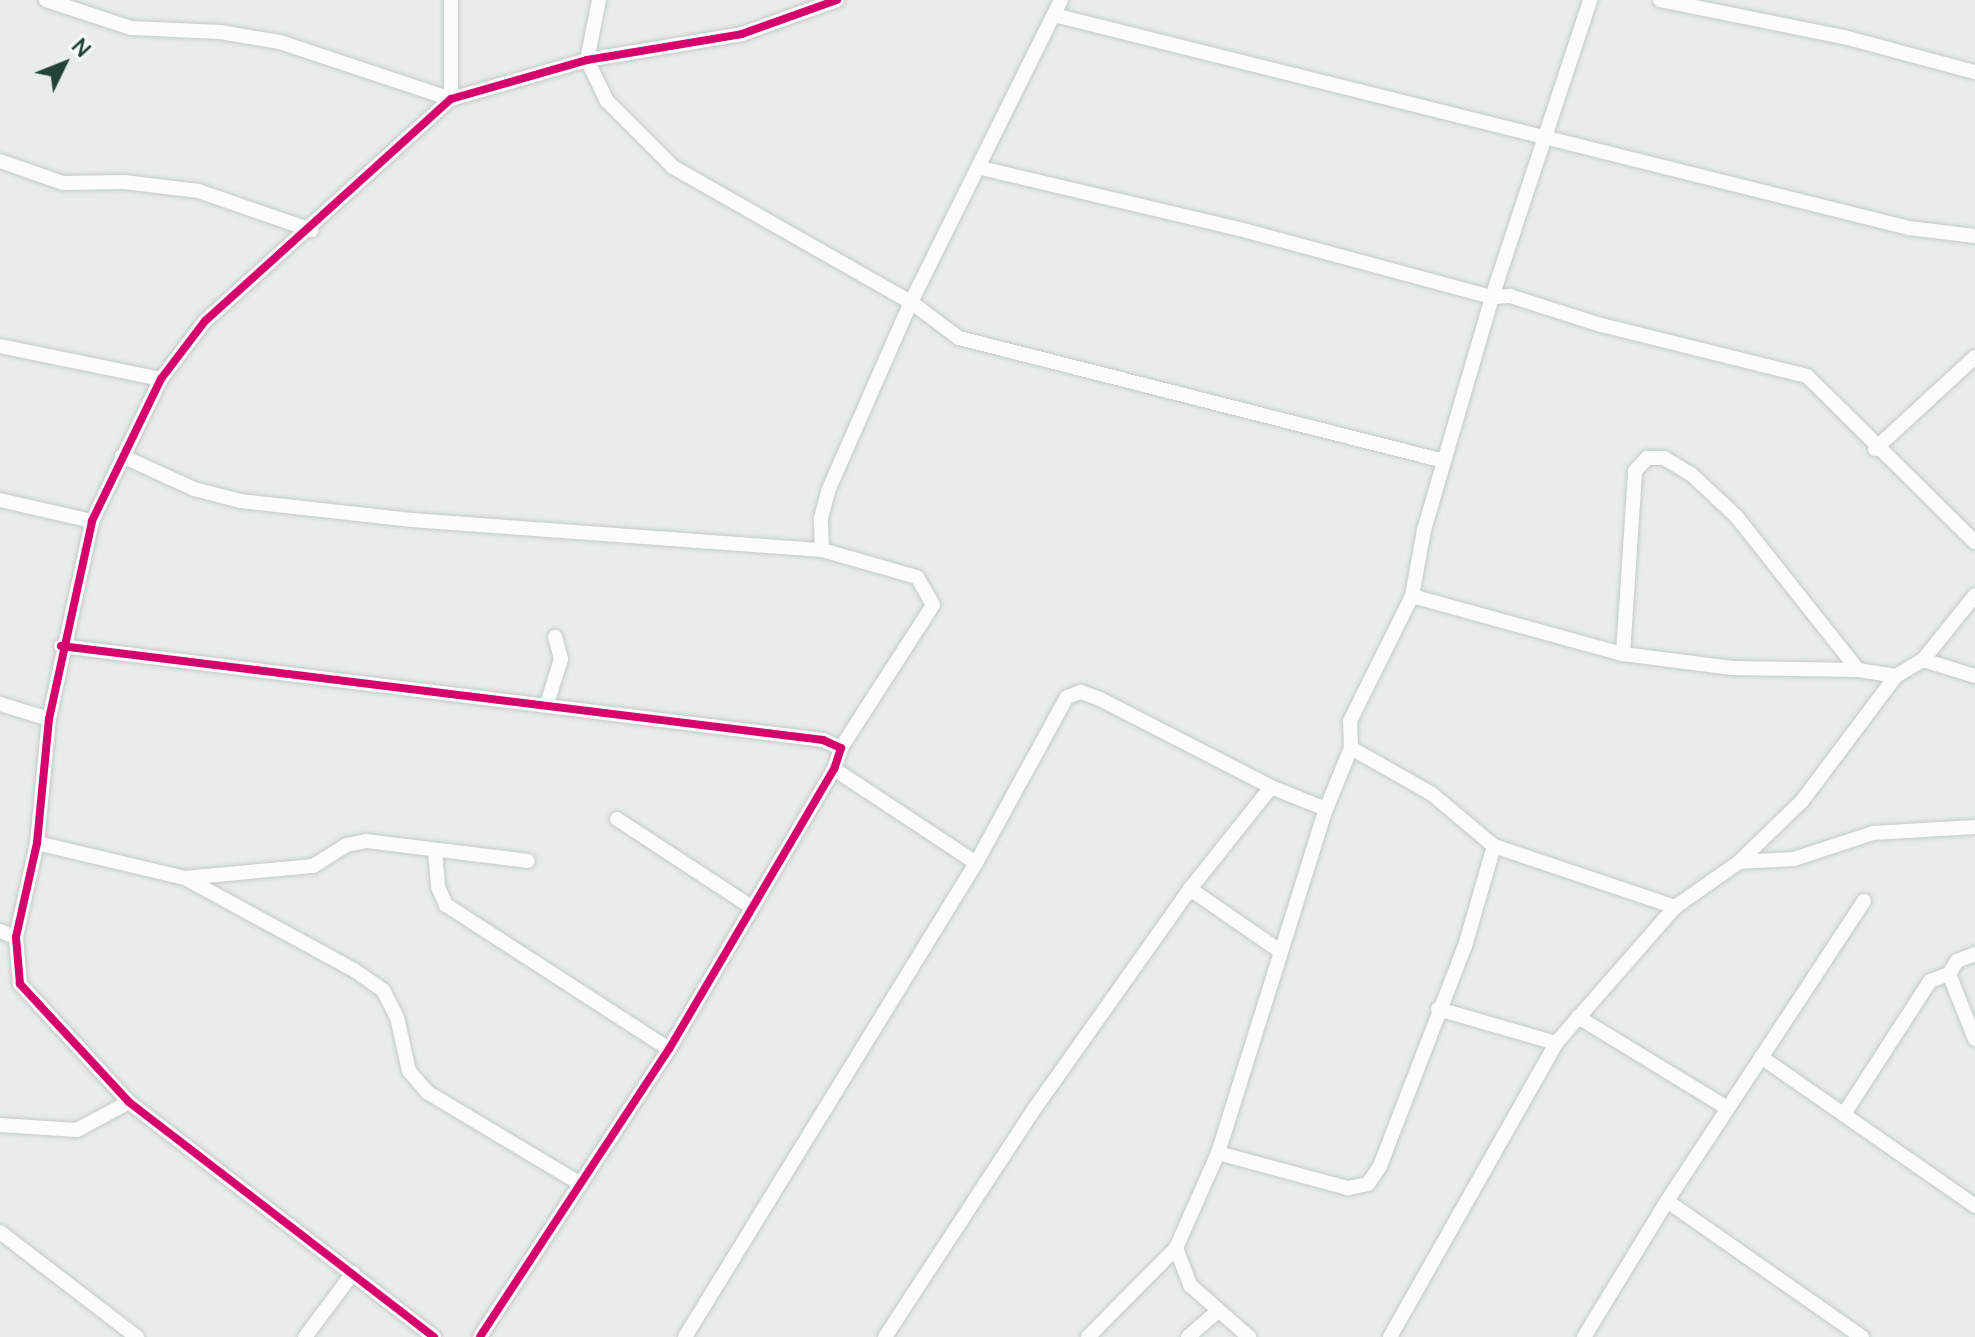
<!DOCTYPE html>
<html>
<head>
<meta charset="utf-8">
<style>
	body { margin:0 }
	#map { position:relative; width:1975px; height:1337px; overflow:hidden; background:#e8edeb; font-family:Manrope,sans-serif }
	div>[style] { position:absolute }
	.roads { filter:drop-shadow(0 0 2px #c5cac8) drop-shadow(0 0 2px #c5cac8) }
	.minor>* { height:14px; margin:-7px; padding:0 7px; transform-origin:7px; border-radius:7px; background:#fcfcfc }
	.cycleway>* { height:8px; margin:-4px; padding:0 4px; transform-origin:4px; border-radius:4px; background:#d6006c }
	span { translate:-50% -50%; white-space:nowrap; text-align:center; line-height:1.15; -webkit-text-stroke:6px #f7fbf9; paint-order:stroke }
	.north { position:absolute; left:24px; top:24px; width:80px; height:80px; -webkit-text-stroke:6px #f7fbf9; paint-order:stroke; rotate:47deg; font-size:22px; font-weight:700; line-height:32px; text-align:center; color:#24423a }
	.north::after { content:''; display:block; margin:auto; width:28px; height:36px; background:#24423a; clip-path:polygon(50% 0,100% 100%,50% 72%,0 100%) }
</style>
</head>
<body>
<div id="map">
	<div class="roads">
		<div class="minor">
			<div style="left:46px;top:0;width:89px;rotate:18.2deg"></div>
			<div style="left:131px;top:28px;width:89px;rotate:2.6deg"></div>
			<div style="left:220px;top:32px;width:61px;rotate:9.5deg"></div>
			<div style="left:280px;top:42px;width:180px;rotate:18.4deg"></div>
			<div style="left:451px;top:99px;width:99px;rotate:-90deg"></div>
			<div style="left:599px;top:0;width:61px;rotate:101.3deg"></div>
			<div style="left:587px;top:60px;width:46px;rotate:64deg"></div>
			<div style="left:607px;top:101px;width:93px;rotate:45deg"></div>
			<div style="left:673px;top:167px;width:274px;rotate:29.6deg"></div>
			<div style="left:911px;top:302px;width:60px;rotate:36.9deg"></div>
			<div style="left:959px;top:338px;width:500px;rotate:14.23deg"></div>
			<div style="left:1660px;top:0;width:188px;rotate:11.4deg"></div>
			<div style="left:1844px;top:37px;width:136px;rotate:15deg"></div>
			<div style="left:1054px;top:15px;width:881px;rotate:13.99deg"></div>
			<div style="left:1909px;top:228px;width:66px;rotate:6.9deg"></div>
			<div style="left:0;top:161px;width:67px;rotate:19.2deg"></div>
			<div style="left:63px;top:183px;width:61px;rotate:-0.9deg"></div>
			<div style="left:124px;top:182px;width:75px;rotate:6.9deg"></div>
			<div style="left:198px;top:191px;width:120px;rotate:19deg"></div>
			<div style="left:981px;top:168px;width:273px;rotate:13.3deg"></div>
			<div style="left:1247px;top:231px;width:254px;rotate:15.1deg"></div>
			<div style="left:1492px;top:297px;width:18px;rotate:-3deg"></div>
			<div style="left:1510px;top:296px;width:96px;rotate:17.7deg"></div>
			<div style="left:1601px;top:325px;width:212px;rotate:13.9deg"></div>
			<div style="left:1807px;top:376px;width:236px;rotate:44.7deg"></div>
			<div style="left:0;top:346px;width:164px;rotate:11.6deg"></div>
			<div style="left:1875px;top:449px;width:136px;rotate:-42.6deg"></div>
			<div style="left:122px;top:456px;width:79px;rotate:24.6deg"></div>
			<div style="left:194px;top:489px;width:48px;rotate:14.6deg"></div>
			<div style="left:240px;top:501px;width:173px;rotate:6.3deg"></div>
			<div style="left:412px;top:520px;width:411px;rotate:4.2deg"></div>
			<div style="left:822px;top:550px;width:99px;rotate:15.9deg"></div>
			<div style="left:917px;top:577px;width:32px;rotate:60deg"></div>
			<div style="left:933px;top:605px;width:170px;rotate:122.8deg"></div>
			<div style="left:0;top:500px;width:94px;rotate:12.9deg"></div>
			<div style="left:822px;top:550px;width:32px;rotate:-92deg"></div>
			<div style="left:821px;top:518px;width:28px;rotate:-75deg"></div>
			<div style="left:828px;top:491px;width:206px;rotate:-66.3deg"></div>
			<div style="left:911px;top:302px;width:337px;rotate:-63.6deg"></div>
			<div style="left:1412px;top:596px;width:219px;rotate:15.4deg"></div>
			<div style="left:1623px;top:654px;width:110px;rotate:7.3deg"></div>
			<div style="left:1732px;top:668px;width:126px;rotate:0.9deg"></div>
			<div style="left:1858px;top:670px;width:38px;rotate:9deg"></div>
			<div style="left:61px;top:646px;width:768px;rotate:7.03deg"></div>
			<div style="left:823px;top:740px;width:20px;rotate:24deg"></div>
			<div style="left:841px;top:748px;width:22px;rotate:108deg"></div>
			<div style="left:834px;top:769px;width:325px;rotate:120.5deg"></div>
			<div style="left:669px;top:1049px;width:344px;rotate:123.3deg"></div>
			<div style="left:1623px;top:654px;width:183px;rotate:-86.2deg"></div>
			<div style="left:1635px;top:471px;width:18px;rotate:-47deg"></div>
			<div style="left:1647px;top:458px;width:17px"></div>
			<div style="left:1664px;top:458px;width:31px;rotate:31deg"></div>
			<div style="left:1691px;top:474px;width:62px;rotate:43deg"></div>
			<div style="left:1736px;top:516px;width:196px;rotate:51.6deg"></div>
			<div style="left:1923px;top:660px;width:54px;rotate:17.1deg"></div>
			<div style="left:0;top:704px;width:51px;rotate:17deg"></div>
			<div style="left:547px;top:704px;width:47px;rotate:-72.7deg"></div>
			<div style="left:561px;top:659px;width:23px;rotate:-105deg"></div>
			<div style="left:1351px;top:748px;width:93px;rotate:29.6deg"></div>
			<div style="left:1432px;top:794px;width:81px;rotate:40deg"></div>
			<div style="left:1494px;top:846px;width:191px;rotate:18.6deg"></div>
			<div style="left:834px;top:769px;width:170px;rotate:33.5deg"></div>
			<div style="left:617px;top:819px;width:159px;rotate:33.2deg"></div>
			<div style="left:37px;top:843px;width:152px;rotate:13.3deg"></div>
			<div style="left:185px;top:878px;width:192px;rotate:28.6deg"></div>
			<div style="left:354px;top:970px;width:35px;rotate:35deg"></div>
			<div style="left:383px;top:990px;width:30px;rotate:63deg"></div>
			<div style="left:397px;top:1017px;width:55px;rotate:77.5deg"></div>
			<div style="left:409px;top:1071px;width:28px;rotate:49deg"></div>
			<div style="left:427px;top:1092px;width:179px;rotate:30.9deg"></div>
			<div style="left:435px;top:851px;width:36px;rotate:85deg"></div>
			<div style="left:438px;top:887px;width:20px;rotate:66deg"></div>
			<div style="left:446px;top:905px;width:265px;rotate:32.9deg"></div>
			<div style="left:1739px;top:862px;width:55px;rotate:-3.1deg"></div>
			<div style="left:1794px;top:859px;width:83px;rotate:-18.2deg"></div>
			<div style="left:1873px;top:833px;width:102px;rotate:-3.4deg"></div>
			<div style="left:185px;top:878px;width:129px;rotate:-5.4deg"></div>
			<div style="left:313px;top:866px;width:40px;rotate:-32deg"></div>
			<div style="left:347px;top:845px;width:19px;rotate:-12deg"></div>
			<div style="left:366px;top:841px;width:163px;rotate:7deg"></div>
			<div style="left:1190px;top:889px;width:109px;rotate:34.6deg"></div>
			<div style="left:0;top:931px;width:17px;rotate:21deg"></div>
			<div style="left:1975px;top:954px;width:19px;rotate:159deg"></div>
			<div style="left:1957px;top:961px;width:15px;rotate:122deg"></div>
			<div style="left:1949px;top:974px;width:70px;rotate:68.2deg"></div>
			<div style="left:1438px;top:1009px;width:123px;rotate:16.1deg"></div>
			<div style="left:1578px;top:1017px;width:175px;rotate:31.4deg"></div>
			<div style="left:1761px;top:1057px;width:261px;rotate:34.8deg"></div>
			<div style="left:1844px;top:1114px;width:158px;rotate:-57.1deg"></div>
			<div style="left:1930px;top:981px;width:20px;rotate:-20deg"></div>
			<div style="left:0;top:1125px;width:77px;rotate:3.7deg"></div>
			<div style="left:77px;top:1130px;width:59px;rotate:-28.3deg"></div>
			<div style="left:1218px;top:1153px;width:135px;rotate:15.1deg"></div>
			<div style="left:1348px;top:1188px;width:20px;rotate:-11deg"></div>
			<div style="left:1368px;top:1184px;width:22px;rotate:-56deg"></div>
			<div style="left:1380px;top:1166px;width:236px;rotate:-68.9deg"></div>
			<div style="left:1465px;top:946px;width:104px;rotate:-73.8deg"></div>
			<div style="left:1667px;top:1201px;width:238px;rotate:34.9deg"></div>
			<div style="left:0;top:1232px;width:173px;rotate:37.5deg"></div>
			<div style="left:1176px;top:1248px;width:40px;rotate:69deg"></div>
			<div style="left:1190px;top:1285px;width:79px;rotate:41.4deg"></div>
			<div style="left:305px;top:1337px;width:80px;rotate:-53.1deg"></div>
			<div style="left:434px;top:1337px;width:385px;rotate:-142.4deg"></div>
			<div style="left:129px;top:1102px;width:161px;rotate:-132.7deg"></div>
			<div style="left:20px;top:984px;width:47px;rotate:-94.9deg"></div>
			<div style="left:16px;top:937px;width:96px;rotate:-77.4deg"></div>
			<div style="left:37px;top:843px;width:125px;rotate:-84.5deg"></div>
			<div style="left:49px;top:719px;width:203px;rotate:-77.7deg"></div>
			<div style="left:92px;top:521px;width:158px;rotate:-64.1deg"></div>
			<div style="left:161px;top:379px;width:73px;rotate:-52.8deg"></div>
			<div style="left:205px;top:321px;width:331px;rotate:-42.1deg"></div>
			<div style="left:451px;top:99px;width:141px;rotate:-16deg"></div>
			<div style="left:587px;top:60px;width:157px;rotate:-9.5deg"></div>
			<div style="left:742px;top:34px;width:101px;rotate:-19.7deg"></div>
			<div style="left:685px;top:1337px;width:556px;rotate:-58.45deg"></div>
			<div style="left:976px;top:863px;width:189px;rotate:-61.3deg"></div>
			<div style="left:1067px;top:697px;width:15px;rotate:-20deg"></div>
			<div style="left:1081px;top:692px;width:20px;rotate:20deg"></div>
			<div style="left:1100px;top:699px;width:192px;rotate:27.2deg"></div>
			<div style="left:1271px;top:787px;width:59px;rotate:21.8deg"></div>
			<div style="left:885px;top:1337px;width:274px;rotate:-56.8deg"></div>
			<div style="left:1035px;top:1108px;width:268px;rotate:-54.7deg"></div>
			<div style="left:1190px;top:889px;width:130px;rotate:-51.5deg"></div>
			<div style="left:1088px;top:1337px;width:125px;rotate:-45.3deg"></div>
			<div style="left:1176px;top:1248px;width:104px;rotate:-66.1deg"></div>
			<div style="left:1218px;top:1153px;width:361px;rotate:-72.6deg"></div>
			<div style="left:1326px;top:809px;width:66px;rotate:-67.7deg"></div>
			<div style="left:1351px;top:748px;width:27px;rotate:-92deg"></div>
			<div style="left:1350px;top:721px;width:140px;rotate:-63.6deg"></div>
			<div style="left:1412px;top:596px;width:67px;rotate:-79.7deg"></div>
			<div style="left:1424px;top:530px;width:243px;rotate:-73.7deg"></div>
			<div style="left:1492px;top:297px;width:313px;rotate:-71.7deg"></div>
			<div style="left:1188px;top:1337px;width:38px;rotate:-41deg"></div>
			<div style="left:1390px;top:1337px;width:338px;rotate:-60.5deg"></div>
			<div style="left:1556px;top:1043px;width:181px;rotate:-48.8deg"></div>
			<div style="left:1675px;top:907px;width:78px;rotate:-35.1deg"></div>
			<div style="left:1739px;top:862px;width:88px;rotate:-44.1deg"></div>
			<div style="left:1802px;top:801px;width:156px;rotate:-53.1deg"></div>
			<div style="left:1896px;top:676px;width:31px;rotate:-31deg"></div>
			<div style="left:1923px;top:660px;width:83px;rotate:-51.3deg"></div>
			<div style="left:1584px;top:1337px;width:159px;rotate:-58.6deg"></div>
			<div style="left:1667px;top:1201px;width:359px;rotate:-56.7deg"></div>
		</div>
	</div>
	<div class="cycleway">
		<div style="left:61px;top:646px;width:768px;rotate:7.03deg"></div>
		<div style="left:823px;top:740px;width:20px;rotate:24deg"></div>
		<div style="left:841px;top:748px;width:22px;rotate:108deg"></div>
		<div style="left:834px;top:769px;width:325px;rotate:120.5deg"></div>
		<div style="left:669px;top:1049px;width:344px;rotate:123.3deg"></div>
		<div style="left:434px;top:1337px;width:385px;rotate:-142.4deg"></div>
		<div style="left:129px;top:1102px;width:161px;rotate:-132.7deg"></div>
		<div style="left:20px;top:984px;width:47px;rotate:-94.9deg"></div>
		<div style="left:16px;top:937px;width:96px;rotate:-77.4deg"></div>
		<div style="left:37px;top:843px;width:125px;rotate:-84.5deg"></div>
		<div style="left:49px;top:719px;width:203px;rotate:-77.7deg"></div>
		<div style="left:92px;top:521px;width:158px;rotate:-64.1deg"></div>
		<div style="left:161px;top:379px;width:73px;rotate:-52.8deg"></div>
		<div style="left:205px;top:321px;width:331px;rotate:-42.1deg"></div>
		<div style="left:451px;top:99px;width:141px;rotate:-16deg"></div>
		<div style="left:587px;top:60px;width:157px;rotate:-9.5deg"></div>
		<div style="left:742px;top:34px;width:101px;rotate:-19.7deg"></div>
	</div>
	<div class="north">N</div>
</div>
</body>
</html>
